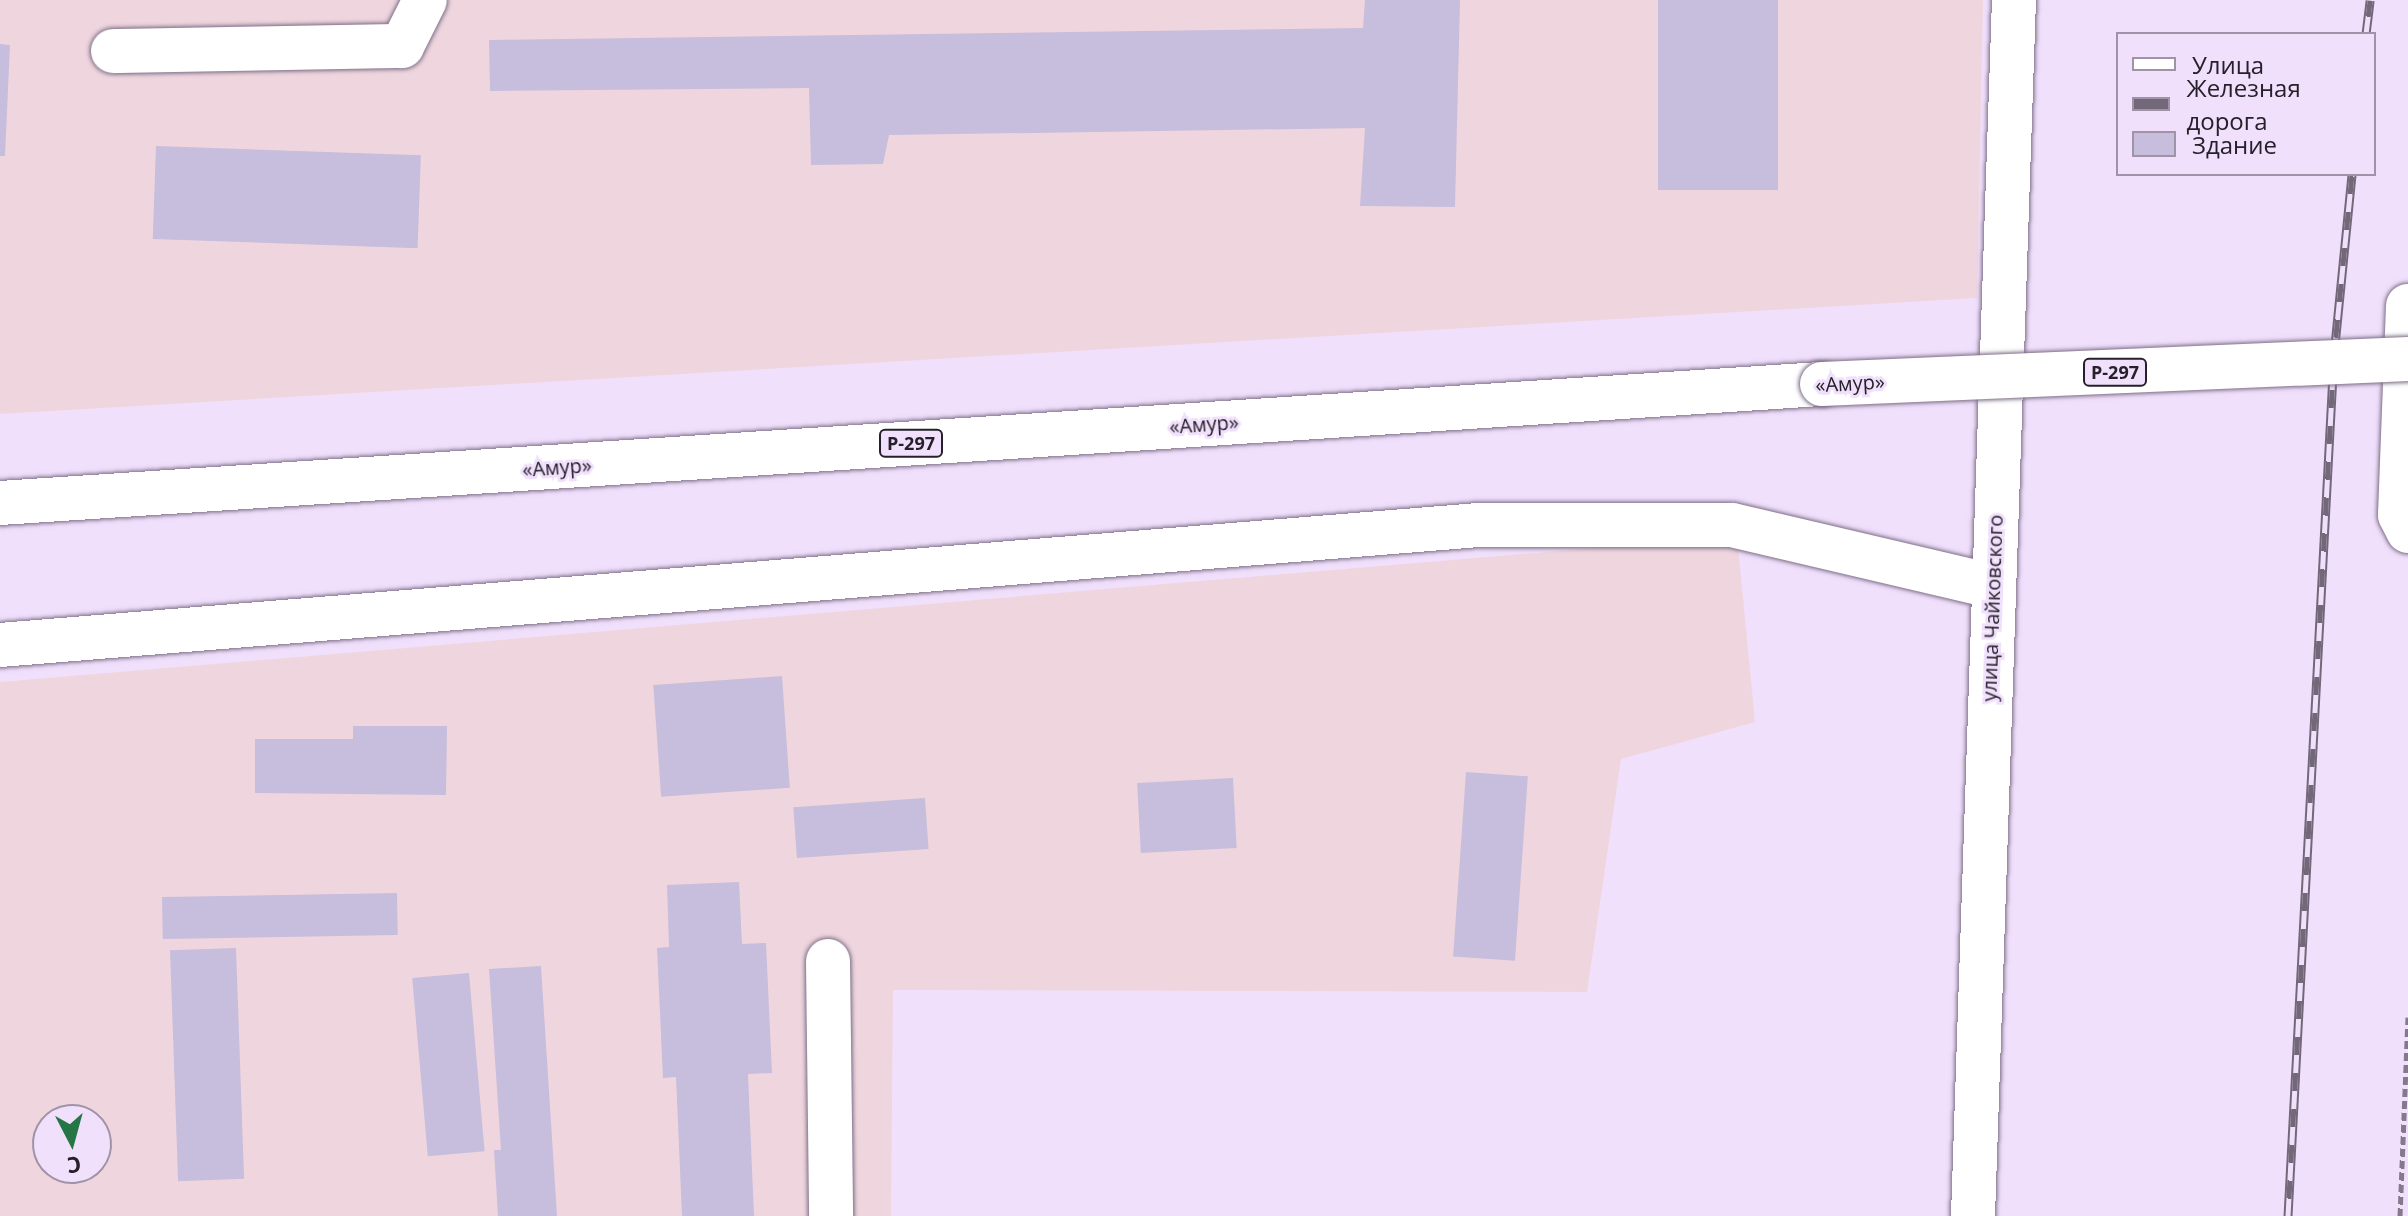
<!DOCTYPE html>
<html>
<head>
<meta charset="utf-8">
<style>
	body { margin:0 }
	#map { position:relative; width:2408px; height:1216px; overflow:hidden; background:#f1e0fc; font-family:"Open Sans",sans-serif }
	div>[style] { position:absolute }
	.industrial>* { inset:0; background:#efd6de }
	.building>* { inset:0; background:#c7bddd; transform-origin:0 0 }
	.path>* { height:5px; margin-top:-2.5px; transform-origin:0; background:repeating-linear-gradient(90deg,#85798c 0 8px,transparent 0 12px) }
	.roads { filter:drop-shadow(0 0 2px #7e6f88) drop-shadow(0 0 2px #7e6f88) }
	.minor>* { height:44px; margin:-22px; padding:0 22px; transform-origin:22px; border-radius:22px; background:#fff }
	.highway>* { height:44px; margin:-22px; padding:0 22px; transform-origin:22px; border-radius:22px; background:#fff }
	.rail>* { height:9px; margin-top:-4.5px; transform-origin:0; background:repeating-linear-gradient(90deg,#f1e0fc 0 18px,#736879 0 36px); box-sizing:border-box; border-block:2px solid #736879 }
	.bridges { filter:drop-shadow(0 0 2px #7e6f88) drop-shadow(0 0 2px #7e6f88) }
	.highway-bridge>* { height:44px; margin:-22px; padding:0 22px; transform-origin:22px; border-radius:22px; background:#fff }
	span { translate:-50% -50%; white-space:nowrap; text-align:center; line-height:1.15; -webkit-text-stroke:6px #f1e0fc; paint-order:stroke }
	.shield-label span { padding:2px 6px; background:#f1e0fc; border:2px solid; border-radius:6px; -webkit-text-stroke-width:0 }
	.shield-label { font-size:18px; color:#26202a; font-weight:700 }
	.street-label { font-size:20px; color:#26202a }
	.legend { position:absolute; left:2116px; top:32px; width:260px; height:144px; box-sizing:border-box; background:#f1e0fc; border:2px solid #a093a8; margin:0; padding:10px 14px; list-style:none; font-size:24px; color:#26202a }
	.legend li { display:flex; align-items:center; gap:16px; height:40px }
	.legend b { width:40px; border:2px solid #a093a8 }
	.north { position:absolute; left:32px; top:1104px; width:80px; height:80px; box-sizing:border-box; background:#f1e0fc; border:2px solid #a093a8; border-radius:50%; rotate:174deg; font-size:22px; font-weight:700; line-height:32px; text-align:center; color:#26202a }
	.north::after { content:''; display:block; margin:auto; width:28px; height:36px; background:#267545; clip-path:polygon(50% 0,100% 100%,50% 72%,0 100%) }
</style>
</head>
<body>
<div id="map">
	<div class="industrial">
		<div style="clip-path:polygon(0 0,1983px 0,1977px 298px,0 414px)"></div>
		<div style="clip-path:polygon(evenodd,1737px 536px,1755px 722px,1621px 759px,1587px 992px,893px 990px,891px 1216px,0 1216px,0 682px,1737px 536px,48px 1120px,96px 1120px,96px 1168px,48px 1168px,48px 1120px)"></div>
	</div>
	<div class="building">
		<div style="clip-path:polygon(1365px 0,1460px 0,1455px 207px,1360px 206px,1365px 128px,889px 135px,883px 164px,811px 165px,809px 88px,490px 91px,489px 40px,1363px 28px)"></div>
		<div style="left:1658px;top:0;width:120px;height:190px"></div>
		<div style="clip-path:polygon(0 44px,10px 45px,5px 156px,0 156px)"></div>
		<div style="left:156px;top:146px;width:265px;height:93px;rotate:2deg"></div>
		<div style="left:782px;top:676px;width:112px;height:129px;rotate:86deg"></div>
		<div style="clip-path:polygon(353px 726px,447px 726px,446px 795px,255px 793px,255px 739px,353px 739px)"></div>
		<div style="left:1466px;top:772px;width:62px;height:185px;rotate:4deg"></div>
		<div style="left:1233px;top:778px;width:70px;height:96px;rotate:87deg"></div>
		<div style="left:925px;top:798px;width:51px;height:132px;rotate:86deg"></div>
		<div style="clip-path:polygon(739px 882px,742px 944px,766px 943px,772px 1073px,748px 1074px,754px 1216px,682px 1216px,676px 1077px,663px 1078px,657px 948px,669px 947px,667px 885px)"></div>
		<div style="left:397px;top:893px;width:42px;height:235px;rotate:89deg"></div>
		<div style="left:236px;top:948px;width:231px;height:66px;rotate:88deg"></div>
		<div style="clip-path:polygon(541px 966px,557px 1216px,498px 1216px,494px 1150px,501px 1150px,489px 969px)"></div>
		<div style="left:469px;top:973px;width:179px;height:57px;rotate:85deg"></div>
	</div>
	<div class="path">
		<div style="left:2400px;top:1216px;width:199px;rotate:-87.7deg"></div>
	</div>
	<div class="roads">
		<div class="minor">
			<div style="left:113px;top:51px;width:289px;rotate:-1deg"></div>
			<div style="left:402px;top:46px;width:51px;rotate:-63.4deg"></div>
			<div style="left:2408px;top:306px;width:209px;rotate:92.2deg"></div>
			<div style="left:2400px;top:515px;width:18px;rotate:63deg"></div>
			<div style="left:0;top:645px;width:1483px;rotate:-4.64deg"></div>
			<div style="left:1478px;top:525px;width:254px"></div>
			<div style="left:1732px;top:525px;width:268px;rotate:13.2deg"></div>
			<div style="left:828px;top:961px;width:255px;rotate:89.3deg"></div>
			<div style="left:1973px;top:1216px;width:1217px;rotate:-88.07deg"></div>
		</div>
		<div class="highway">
			<div style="left:0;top:503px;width:1826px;rotate:-3.74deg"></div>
		</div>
	</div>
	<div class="rail">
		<div style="left:2366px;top:34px;width:34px;rotate:-83deg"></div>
		<div style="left:2288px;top:1216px;width:862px;rotate:-86.94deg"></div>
		<div style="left:2334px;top:355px;width:182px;rotate:-84.3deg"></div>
	</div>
	<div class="bridges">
		<div class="highway-bridge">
			<div style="left:1822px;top:384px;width:587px;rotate:-2.44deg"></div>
		</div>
	</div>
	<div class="shield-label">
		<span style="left:2115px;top:372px">Р-297</span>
		<span style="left:911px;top:443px">Р-297</span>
	</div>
	<div class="street-label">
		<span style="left:1850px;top:383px;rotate:-3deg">«Амур»</span>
		<span style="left:1204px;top:424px;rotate:-4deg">«Амур»</span>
		<span style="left:557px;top:467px;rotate:-4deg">«Амур»</span>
		<span style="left:1992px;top:608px;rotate:-88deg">улица Чайковского</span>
	</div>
	<ul class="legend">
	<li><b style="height:10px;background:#fff"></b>Улица</li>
	<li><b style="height:10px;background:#736879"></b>Железная дорога</li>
	<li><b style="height:22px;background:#c7bddd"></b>Здание</li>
	</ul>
	<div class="north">С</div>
</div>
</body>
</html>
